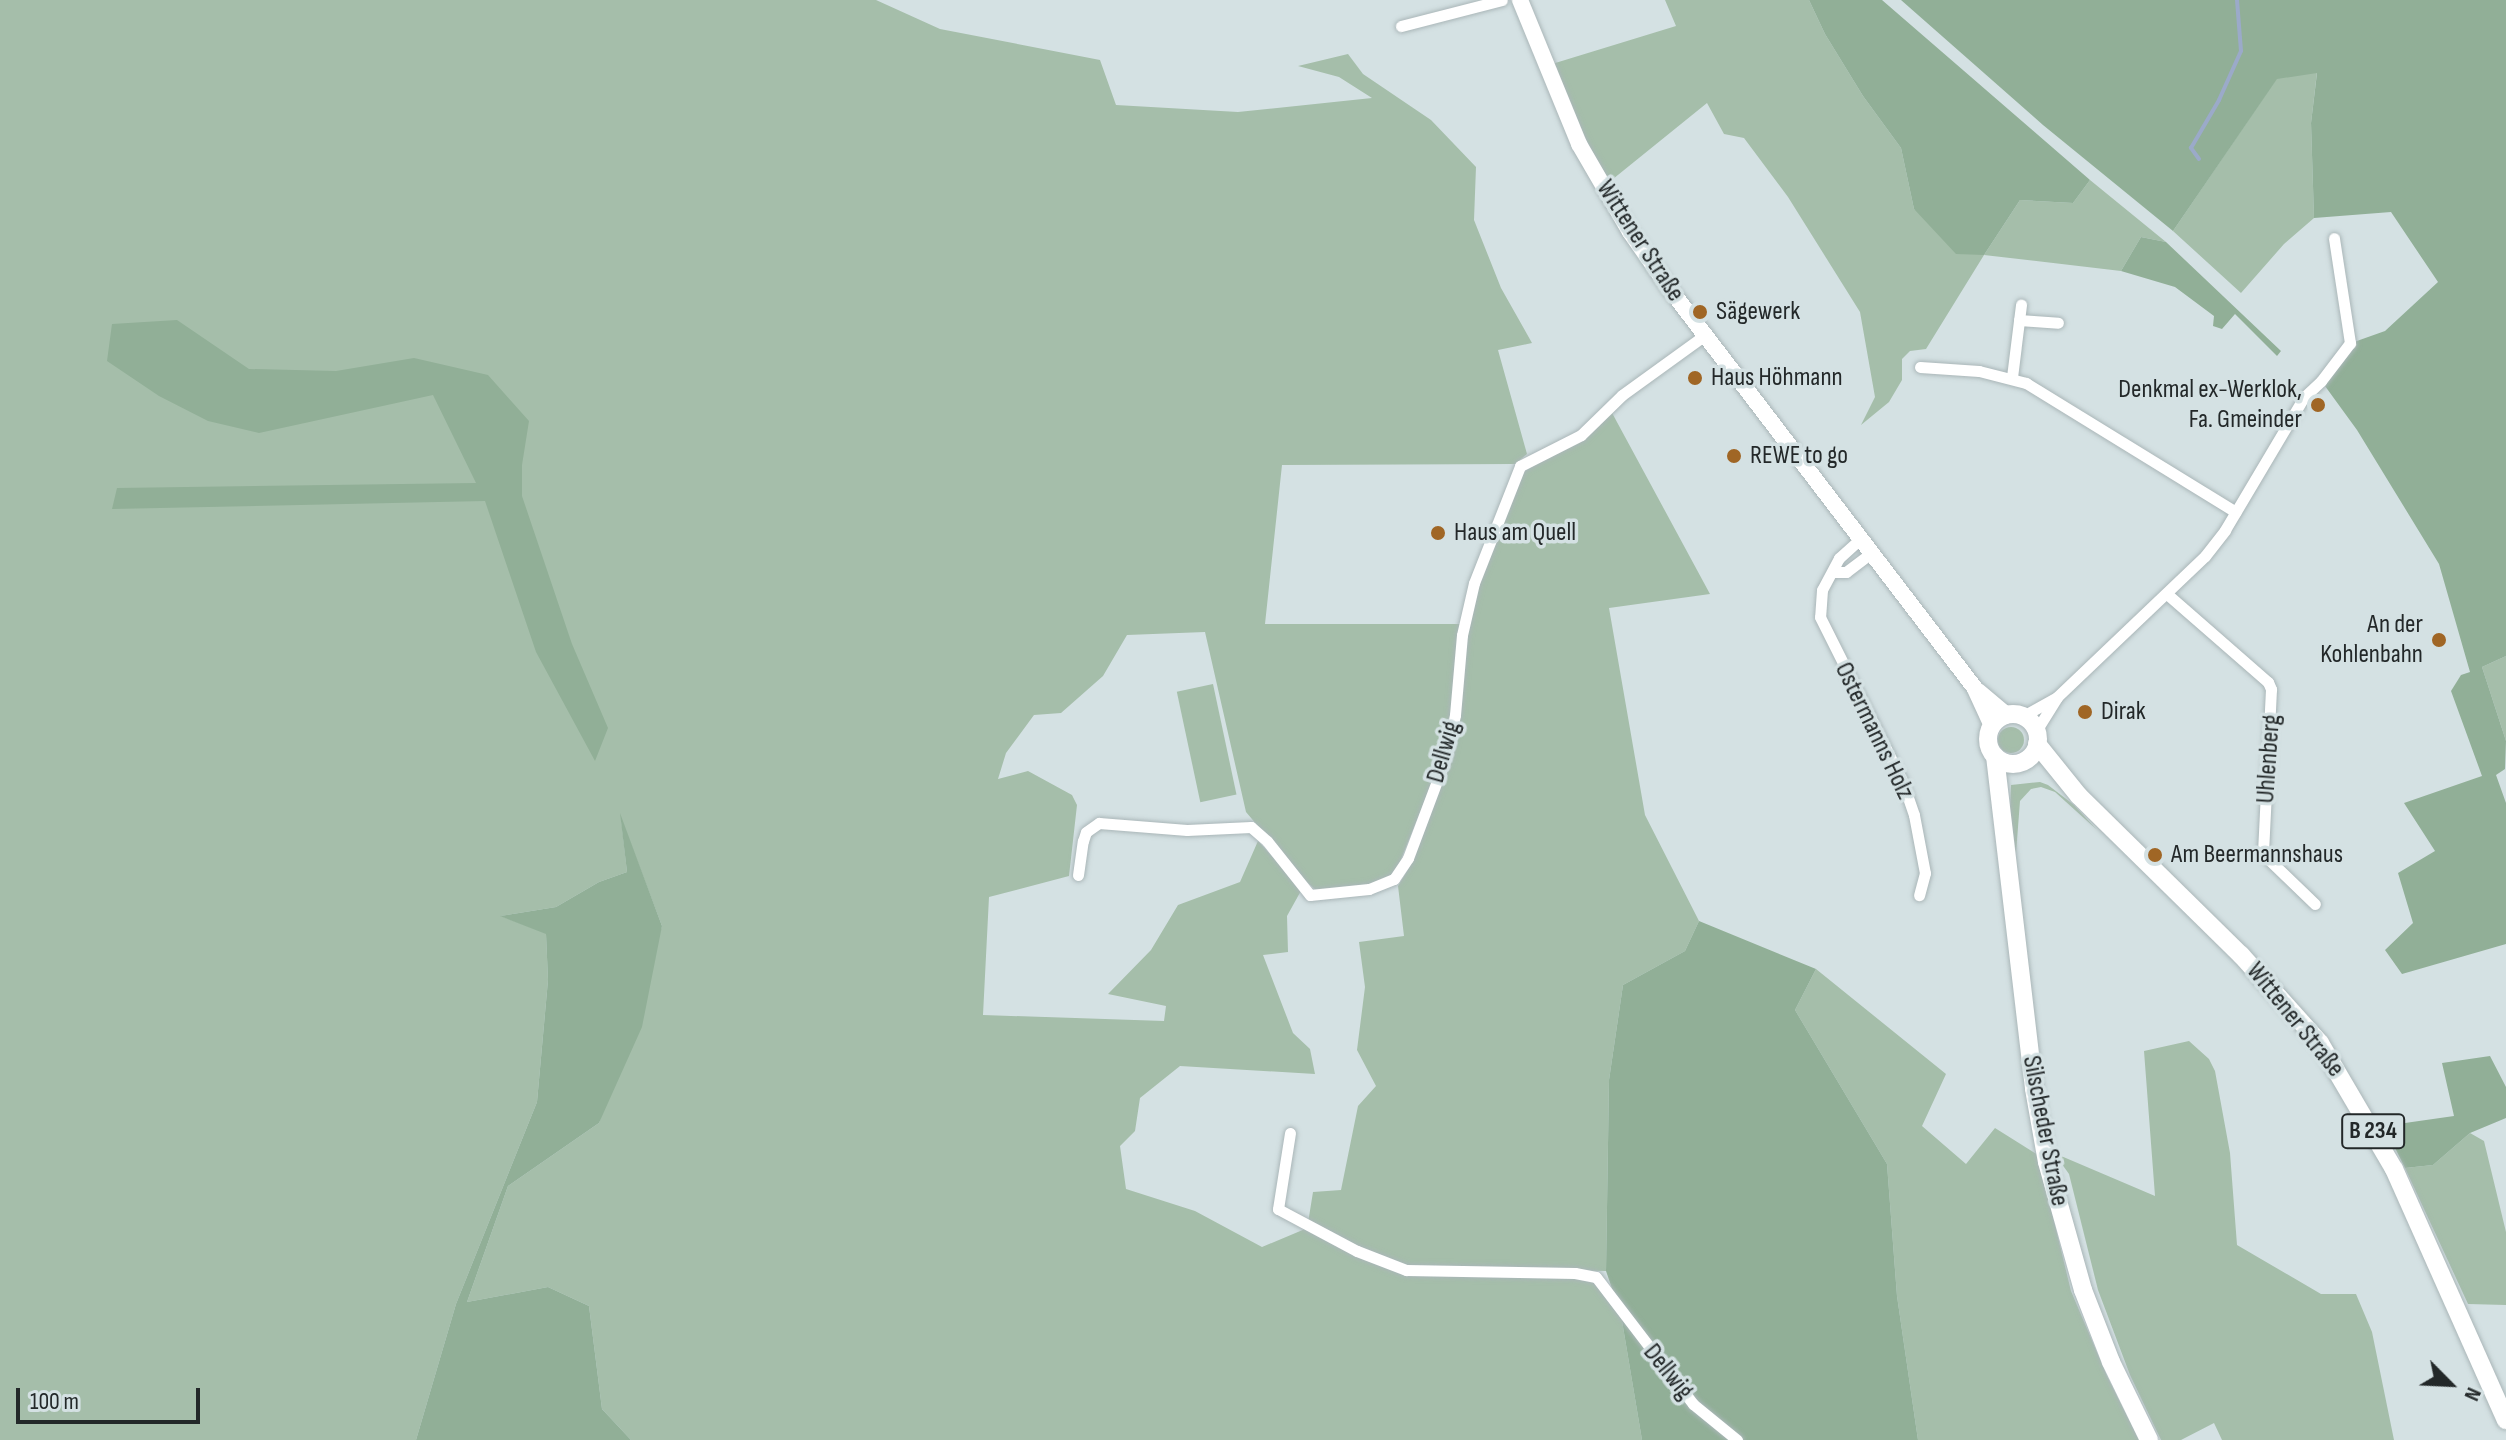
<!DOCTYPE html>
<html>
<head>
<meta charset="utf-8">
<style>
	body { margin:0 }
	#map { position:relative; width:2506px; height:1440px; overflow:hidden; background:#d4e1e3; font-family:"Sofia Sans Condensed",sans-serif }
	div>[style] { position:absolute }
	.green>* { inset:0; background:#a5beaa; transform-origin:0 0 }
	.round { border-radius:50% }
	.forest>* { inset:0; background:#91af97 }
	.stream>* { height:4px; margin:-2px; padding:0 2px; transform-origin:2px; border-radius:2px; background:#9baac9 }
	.roads { filter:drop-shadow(0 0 2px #aab6b8) drop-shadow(0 0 2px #aab6b8) }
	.street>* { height:11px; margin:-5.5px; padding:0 5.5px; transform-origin:5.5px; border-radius:5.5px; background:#fff }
	.secondary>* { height:16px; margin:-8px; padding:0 8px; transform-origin:8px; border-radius:8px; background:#fff }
	.primary>* { height:18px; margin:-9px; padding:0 9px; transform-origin:9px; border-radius:9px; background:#fff }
	.primary>.ring { margin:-9px; padding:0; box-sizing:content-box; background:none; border:18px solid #fff; border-radius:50% }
	.dots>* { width:22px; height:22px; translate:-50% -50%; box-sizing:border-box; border:4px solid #d4e1e3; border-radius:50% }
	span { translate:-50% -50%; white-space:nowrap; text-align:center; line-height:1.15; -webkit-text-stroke:7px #d4e1e3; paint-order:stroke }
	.shield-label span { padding:2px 6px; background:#d4e1e3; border:2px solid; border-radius:6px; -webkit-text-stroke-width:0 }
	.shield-label { font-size:24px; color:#232829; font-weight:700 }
	.street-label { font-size:26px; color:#232829 }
	.poi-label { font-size:26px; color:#232829 }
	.left { translate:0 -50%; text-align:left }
	.right { translate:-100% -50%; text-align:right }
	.north { position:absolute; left:2410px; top:1344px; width:80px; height:80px; -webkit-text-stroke:6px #d4e1e3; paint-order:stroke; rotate:114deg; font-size:22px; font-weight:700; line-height:32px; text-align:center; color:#232829 }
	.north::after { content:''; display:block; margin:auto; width:28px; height:36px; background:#232829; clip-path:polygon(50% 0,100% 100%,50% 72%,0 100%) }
	.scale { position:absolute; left:16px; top:1388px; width:184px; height:36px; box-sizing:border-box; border:4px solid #232829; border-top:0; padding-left:10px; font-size:24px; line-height:28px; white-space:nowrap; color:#232829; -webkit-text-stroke:6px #d4e1e3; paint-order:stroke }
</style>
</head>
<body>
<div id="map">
	<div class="green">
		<div style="clip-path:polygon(0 0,876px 0,940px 29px,1100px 60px,1116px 105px,1238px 112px,1372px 98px,1339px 77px,1298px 66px,1348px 54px,1363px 74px,1431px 120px,1476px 167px,1474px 220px,1501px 288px,1532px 343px,1498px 350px,1527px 454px,1515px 464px,1282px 465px,1265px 624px,1461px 624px,1450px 738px,1393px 879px,1371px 886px,1316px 890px,1300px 876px,1246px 812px,1205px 632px,1127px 635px,1103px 676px,1061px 713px,1034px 715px,1006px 753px,998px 779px,1028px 771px,1072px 795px,1077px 805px,1069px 876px,989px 897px,983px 1015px,1164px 1021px,1166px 1006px,1108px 994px,1151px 950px,1178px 905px,1240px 882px,1258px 841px,1302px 889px,1287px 916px,1288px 952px,1263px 955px,1293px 1033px,1310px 1049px,1315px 1074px,1180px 1066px,1140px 1098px,1135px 1131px,1120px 1146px,1126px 1189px,1195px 1211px,1262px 1247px,1305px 1229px,1374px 1263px,1575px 1276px,1594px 1280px,1621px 1315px,1642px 1440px,631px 1440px,602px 1409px,589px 1306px,548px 1287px,467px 1302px,508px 1186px,599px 1123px,662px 926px,621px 818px,627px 872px,599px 882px,556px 907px,501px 916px,546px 933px,548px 980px,537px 1102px,456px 1304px,416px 1440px,0 1440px)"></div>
		<div style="clip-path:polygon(1665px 0,1809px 0,1825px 34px,1863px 96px,1901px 148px,1914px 209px,1984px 255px,2020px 200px,2073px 203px,2090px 180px,2166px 242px,2141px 237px,2121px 271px,1984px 255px,1926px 349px,1910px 351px,1902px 359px,1902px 380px,1889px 402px,1861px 425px,1875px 397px,1860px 312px,1788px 197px,1744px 138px,1724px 134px,1707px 103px,1608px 183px,1580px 127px,1552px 64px,1676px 26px)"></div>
		<div style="clip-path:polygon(2317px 72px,2311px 123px,2314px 218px,2284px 244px,2241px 293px,2173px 231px,2277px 78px)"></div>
		<div style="clip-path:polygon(1611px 411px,1710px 594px,1609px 608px,1645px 815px,1699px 921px,1685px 951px,1623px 985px,1609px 1080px,1606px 1271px,1404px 1267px,1308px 1223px,1313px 1192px,1341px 1190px,1358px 1106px,1376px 1086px,1357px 1050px,1365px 987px,1359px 942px,1404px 936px,1398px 886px,1409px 868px,1455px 735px,1466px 641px,1480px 577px,1507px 506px,1525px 471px,1586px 435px)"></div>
		<div style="clip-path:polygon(2506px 656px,2506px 741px,2482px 667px)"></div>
		<div style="left:1213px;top:684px;width:113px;height:37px;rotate:78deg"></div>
		<div class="round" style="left:1998px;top:727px;width:26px;height:26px"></div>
		<div style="clip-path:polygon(2040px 782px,2048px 785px,2074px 805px,2096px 829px,2055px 792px,2041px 787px,2031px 789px,2020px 801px,2016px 853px,2010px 812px,2011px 785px)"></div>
		<div style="clip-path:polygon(1816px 969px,1946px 1074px,1922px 1126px,1966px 1164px,1995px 1128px,2038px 1155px,2071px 1291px,2107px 1376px,2139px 1440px,1918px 1440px,1897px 1296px,1887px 1164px,1795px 1010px)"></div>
		<div style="clip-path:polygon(2189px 1041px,2209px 1059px,2215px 1071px,2230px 1153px,2237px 1245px,2321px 1294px,2356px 1294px,2372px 1332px,2394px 1440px,2222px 1440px,2214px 1423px,2181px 1440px,2161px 1440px,2130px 1375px,2098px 1290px,2069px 1174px,2054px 1153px,2155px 1196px,2144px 1051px)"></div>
		<div style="clip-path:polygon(2470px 1133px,2484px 1141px,2506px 1232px,2506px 1305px,2468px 1304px,2405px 1168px,2433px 1165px)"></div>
	</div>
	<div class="forest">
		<div style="clip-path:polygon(1809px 0,1882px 0,2090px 180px,2073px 203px,2020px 200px,1984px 255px,1956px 254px,1914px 209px,1901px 148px,1863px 96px,1825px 34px)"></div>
		<div style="clip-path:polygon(1901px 0,2506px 0,2506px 656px,2482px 667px,2506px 741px,2505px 769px,2496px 775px,2506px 803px,2506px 944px,2402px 974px,2385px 950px,2413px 923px,2398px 873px,2435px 851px,2404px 803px,2482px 776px,2451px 691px,2461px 675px,2470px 672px,2439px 564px,2357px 430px,2325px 386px,2354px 342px,2385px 331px,2438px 282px,2391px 212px,2314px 218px,2311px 123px,2317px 73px,2277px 79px,2173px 231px,2043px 125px)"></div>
		<div style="clip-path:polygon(2141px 237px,2166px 242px,2281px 351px,2277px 356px,2235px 314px,2222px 329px,2213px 326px,2214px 316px,2175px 287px,2121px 271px)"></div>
		<div style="clip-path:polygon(177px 320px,249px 369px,336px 371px,414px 358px,488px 375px,529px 421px,522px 465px,522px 496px,572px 644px,608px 728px,595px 761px,536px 652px,485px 501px,112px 509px,117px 488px,476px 483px,433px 395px,259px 433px,208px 421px,159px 396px,107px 361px,112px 324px)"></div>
		<div style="clip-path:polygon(620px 813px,662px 926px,642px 1027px,599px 1123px,508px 1186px,467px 1302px,548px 1287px,589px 1306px,602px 1409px,631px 1440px,416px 1440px,456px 1304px,537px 1102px,548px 980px,546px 934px,500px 916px,556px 907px,599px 882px,627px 872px)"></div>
		<div style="clip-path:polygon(1699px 921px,1816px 969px,1795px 1010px,1887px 1164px,1897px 1296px,1918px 1440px,1642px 1440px,1621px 1315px,1606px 1271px,1609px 1080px,1623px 985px,1685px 951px)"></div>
		<div style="clip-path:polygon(2490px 1056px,2506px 1087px,2506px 1118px,2470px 1133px,2433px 1165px,2405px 1168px,2384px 1126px,2454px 1116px,2442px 1063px)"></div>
	</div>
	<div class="stream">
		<div style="left:2199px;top:159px;width:14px;rotate:-126deg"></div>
		<div style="left:2191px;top:148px;width:56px;rotate:-59.7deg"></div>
		<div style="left:2219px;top:100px;width:54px;rotate:-65.8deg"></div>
		<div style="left:2241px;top:51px;width:51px;rotate:-94.5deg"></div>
	</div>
	<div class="roads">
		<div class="street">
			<div style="left:1401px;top:26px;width:104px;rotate:-14.4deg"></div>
			<div style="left:2019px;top:320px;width:39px;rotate:4deg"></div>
			<div style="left:1920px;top:367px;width:59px;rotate:3.9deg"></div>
			<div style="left:1979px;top:371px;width:49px;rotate:14.3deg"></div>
			<div style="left:2026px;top:383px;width:246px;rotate:31.6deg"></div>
			<div style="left:2012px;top:377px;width:73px;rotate:-82.9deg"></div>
			<div style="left:1859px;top:540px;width:27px;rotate:138deg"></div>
			<div style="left:1839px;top:558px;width:36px;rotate:118deg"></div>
			<div style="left:1822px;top:590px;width:27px;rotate:94deg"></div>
			<div style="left:1820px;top:617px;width:186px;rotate:63.4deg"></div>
			<div style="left:1903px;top:783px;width:34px;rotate:71deg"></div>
			<div style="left:1914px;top:815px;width:59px;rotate:79.3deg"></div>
			<div style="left:1925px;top:873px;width:23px;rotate:105deg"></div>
			<div style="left:1833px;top:572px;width:13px"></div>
			<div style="left:1846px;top:572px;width:30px;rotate:-37deg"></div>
			<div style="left:2167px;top:594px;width:134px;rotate:41.1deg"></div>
			<div style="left:2268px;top:682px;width:8px;rotate:67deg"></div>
			<div style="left:2271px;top:689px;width:165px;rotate:92.8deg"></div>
			<div style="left:2263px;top:854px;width:72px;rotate:43.9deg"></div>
			<div style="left:2023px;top:716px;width:39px;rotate:-29deg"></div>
			<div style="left:2036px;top:731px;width:40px;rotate:-58deg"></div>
			<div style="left:2057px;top:697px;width:204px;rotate:-43.6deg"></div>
			<div style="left:2205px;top:556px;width:33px;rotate:-52deg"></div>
			<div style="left:2225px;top:530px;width:155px;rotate:-59.3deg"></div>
			<div style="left:2304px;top:397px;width:23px;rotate:-43deg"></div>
			<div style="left:2321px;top:381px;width:48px;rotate:-52.7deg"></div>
			<div style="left:2350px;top:343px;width:106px;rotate:-98.7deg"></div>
			<div style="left:1078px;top:875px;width:34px;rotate:-82deg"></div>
			<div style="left:1083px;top:841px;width:9px;rotate:-72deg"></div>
			<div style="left:1086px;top:832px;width:16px;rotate:-35deg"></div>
			<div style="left:1099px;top:823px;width:88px;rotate:4.5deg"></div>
			<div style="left:1187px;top:830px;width:64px;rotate:-2.7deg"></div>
			<div style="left:1251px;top:827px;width:21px;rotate:41deg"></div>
			<div style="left:1267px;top:841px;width:69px;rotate:51.5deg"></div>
			<div style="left:1310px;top:895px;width:59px;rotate:-5.8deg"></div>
			<div style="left:1369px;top:889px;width:27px;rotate:-22deg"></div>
			<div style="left:1394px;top:879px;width:25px;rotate:-56deg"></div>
			<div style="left:1408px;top:858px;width:108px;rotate:-69.4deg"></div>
			<div style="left:1446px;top:757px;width:43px;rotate:-77.9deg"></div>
			<div style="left:1455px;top:715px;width:80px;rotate:-85deg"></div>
			<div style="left:1462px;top:635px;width:53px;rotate:-77deg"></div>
			<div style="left:1474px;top:583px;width:126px;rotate:-68.5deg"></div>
			<div style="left:1520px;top:466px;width:68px;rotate:-26.9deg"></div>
			<div style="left:1581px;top:435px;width:57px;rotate:-44.3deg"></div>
			<div style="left:1622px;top:395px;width:102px;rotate:-35.9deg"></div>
			<div style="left:1290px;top:1133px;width:77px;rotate:99deg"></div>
			<div style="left:1278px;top:1209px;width:89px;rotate:28deg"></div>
			<div style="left:1357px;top:1251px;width:53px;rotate:21.2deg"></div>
			<div style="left:1406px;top:1270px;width:169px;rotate:1deg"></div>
			<div style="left:1575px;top:1273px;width:21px;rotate:11deg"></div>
			<div style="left:1596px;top:1277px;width:160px;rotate:52.6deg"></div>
			<div style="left:1693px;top:1404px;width:57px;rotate:39.3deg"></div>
		</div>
		<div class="secondary">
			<div style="left:1520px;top:0;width:156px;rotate:67.7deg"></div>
			<div style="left:1579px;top:144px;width:102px;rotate:59.9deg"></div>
			<div style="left:1630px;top:232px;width:68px;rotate:55.1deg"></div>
			<div style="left:1669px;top:288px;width:502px;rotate:52.61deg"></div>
			<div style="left:1974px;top:687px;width:43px;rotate:65.2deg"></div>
			<div style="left:1978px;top:691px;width:38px;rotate:40deg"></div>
		</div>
		<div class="primary">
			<div class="ring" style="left:1988px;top:714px;width:32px;height:32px"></div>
			<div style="left:2037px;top:744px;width:67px;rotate:51.1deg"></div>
			<div style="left:2079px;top:796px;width:227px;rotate:44.5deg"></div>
			<div style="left:2241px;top:955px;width:118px;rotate:48.1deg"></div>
			<div style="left:2320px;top:1043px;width:146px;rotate:59.6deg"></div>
			<div style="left:2394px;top:1169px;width:275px;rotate:66deg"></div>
			<div style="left:1995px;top:756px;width:335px;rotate:83.3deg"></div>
			<div style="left:2034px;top:1089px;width:74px;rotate:79.9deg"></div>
			<div style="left:2047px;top:1162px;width:133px;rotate:74.3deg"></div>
			<div style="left:2083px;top:1290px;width:77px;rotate:68.7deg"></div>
			<div style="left:2111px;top:1362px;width:87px;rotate:64deg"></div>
		</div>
	</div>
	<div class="dots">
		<div style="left:1700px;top:312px;background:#a06625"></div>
		<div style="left:1695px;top:378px;background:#a06625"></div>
		<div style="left:2318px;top:405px;background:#a06625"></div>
		<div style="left:1734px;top:456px;background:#a06625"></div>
		<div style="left:1438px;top:533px;background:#a06625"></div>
		<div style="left:2439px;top:640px;background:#a06625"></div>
		<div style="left:2085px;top:712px;background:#a06625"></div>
		<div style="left:2155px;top:855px;background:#a06625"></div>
	</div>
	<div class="shield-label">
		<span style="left:2373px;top:1131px">B 234</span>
	</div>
	<div class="street-label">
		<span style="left:1640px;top:241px;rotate:57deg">Wittener Straße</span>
		<span style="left:1874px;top:731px;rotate:64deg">Ostermanns Holz</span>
		<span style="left:1444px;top:752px;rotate:-74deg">Dellwig</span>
		<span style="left:2269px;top:759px;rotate:-86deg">Uhlenberg</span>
		<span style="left:2295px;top:1020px;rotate:51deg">Wittener Straße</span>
		<span style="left:2045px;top:1131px;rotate:79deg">Silscheder Straße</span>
		<span style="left:1668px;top:1372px;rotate:51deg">Dellwig</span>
	</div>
	<div class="poi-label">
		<span class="left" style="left:1716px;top:312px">Sägewerk</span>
		<span class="left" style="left:1711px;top:378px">Haus Höhmann</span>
		<span class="right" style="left:2302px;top:405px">Denkmal ex-Werklok,<br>Fa. Gmeinder</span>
		<span class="left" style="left:1750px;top:456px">REWE to go</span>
		<span class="left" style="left:1454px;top:533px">Haus am Quell</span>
		<span class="right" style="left:2423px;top:640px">An der<br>Kohlenbahn</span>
		<span class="left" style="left:2101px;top:712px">Dirak</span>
		<span class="left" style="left:2171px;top:855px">Am Beermannshaus</span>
	</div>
	<div class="north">N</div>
	<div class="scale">100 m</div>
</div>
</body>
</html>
